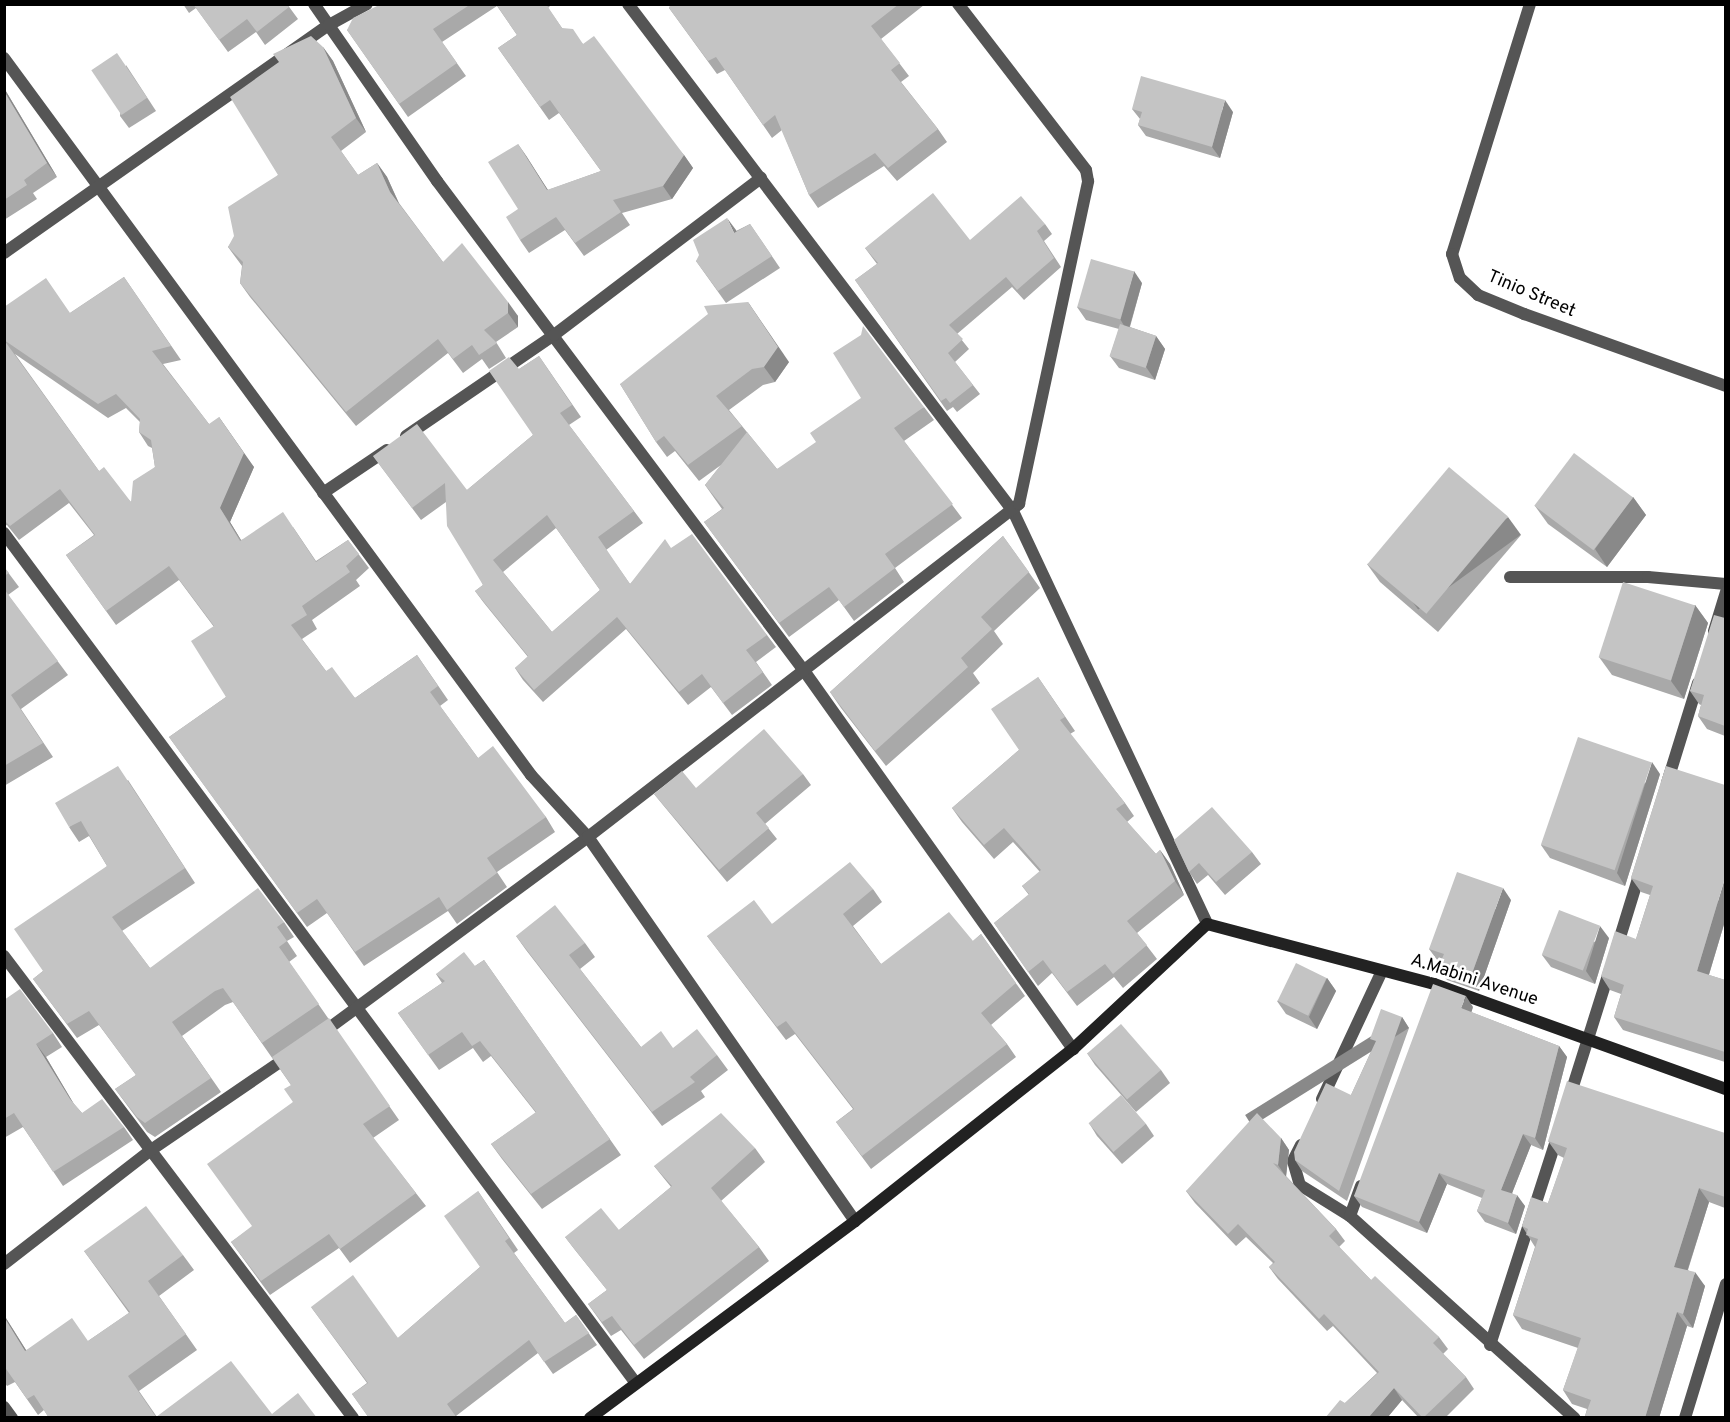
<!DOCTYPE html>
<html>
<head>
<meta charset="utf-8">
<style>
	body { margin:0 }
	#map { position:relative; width:1730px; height:1422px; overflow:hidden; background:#fff; font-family:Overpass,sans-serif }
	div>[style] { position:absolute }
	.street>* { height:12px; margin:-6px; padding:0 6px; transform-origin:6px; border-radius:6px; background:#555 }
	.secondary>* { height:12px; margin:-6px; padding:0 6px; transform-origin:6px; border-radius:6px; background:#222 }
	.wall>* { inset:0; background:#a9a9a9 }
	.shaded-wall>* { inset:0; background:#898989; transform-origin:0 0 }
	.building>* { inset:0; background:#c4c4c4; transform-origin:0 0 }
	span { translate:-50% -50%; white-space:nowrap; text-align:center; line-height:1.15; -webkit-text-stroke:5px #fff; paint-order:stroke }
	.street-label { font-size:18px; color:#000 }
	.frame { position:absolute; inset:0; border:6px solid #000; pointer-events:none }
</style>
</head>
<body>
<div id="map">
	<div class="street">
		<div style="left:314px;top:4px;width:216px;rotate:55.2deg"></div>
		<div style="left:437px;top:181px;width:614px;rotate:53.15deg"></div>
		<div style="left:805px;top:672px;width:463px;rotate:54.6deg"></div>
		<div style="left:628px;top:4px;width:637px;rotate:52.79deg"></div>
		<div style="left:1013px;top:511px;width:456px;rotate:64.8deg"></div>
		<div style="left:1530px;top:4px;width:262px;rotate:107.3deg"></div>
		<div style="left:1452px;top:254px;width:25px;rotate:72deg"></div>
		<div style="left:1460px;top:278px;width:25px;rotate:43deg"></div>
		<div style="left:1478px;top:295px;width:50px;rotate:22.4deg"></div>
		<div style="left:1524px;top:314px;width:214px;rotate:19.6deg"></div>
		<div style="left:4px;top:58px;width:890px;rotate:53.68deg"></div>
		<div style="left:531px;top:775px;width:84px;rotate:47.4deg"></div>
		<div style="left:588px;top:837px;width:468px;rotate:55.2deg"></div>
		<div style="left:4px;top:253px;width:397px;rotate:-35.1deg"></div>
		<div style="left:329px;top:25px;width:43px;rotate:-28.9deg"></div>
		<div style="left:406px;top:436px;width:179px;rotate:-34.3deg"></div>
		<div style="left:554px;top:335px;width:260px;rotate:-37.2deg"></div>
		<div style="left:323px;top:493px;width:77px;rotate:-33.9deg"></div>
		<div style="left:4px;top:533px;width:1058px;rotate:53.38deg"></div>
		<div style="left:1510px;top:577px;width:138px"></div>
		<div style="left:1648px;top:577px;width:78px;rotate:5.1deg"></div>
		<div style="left:1714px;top:631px;width:41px;rotate:-72.9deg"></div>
		<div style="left:1667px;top:783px;width:105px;rotate:-72.8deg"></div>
		<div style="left:1617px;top:947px;width:82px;rotate:-72.9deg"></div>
		<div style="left:4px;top:956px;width:579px;rotate:52.93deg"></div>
		<div style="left:321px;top:1034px;width:332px;rotate:-36.4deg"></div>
		<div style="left:588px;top:837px;width:545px;rotate:-37.69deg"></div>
		<div style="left:1019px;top:504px;width:330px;rotate:-77.9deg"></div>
		<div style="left:1088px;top:181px;width:11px;rotate:-100deg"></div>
		<div style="left:1086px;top:170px;width:210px;rotate:-127.6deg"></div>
		<div style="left:1322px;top:1099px;width:141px;rotate:-64.9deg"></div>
		<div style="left:1569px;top:1099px;width:136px;rotate:-72.5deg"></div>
		<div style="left:1301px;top:1145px;width:18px;rotate:117deg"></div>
		<div style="left:1293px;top:1161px;width:25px;rotate:74deg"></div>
		<div style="left:1300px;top:1185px;width:59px;rotate:31.8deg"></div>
		<div style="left:1350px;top:1216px;width:302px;rotate:42deg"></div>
		<div style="left:1350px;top:1216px;width:32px;rotate:-70deg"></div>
		<div style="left:4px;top:1264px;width:186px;rotate:-37.8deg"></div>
		<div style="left:151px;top:1150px;width:167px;rotate:-34.3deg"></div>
		<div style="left:1490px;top:1345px;width:221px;rotate:-72.1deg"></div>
		<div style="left:4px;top:1407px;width:14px;rotate:54deg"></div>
		<div style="left:1685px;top:1418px;width:140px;rotate:-73deg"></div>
	</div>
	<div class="secondary">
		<div style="left:590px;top:1418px;width:330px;rotate:-36.6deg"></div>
		<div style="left:855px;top:1221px;width:278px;rotate:-38.3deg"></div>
		<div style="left:1073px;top:1049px;width:183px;rotate:-43deg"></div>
		<div style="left:1207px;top:924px;width:235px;rotate:14.8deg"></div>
		<div style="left:1434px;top:984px;width:310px;rotate:19.8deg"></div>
	</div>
	<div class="wall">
		<div style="clip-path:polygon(183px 4px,287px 4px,298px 19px,265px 45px,256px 32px,228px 52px,196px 8px,189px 13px)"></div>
		<div style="clip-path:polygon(381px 4px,552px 4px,548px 8px,562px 28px,583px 44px,684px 155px,693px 168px,672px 199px,622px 213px,630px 225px,584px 256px,565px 230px,529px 253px,520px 240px,518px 209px,518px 144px,548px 190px,601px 171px,559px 113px,549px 120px,498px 48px,517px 35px,497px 6px,442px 42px,466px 76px,408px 117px,347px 30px)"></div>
		<div style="clip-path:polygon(671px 4px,923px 4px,924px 5px,881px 39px,909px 76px,901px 82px,938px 129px,947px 142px,897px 181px,884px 166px,818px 208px,809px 195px,782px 130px,772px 138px,725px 70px,717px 74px,669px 8px)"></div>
		<div style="clip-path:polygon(323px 47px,333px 61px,366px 132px,341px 151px,358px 175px,377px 163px,387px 177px,399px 203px,443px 262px,518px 316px,518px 327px,496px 342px,506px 358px,489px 369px,482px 359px,463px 373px,448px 353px,356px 426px,250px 297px,240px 283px,242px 266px,228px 247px,278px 175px)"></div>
		<div style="clip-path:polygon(126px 65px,156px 111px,129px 128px,120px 116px)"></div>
		<div style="clip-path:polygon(4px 88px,57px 177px,33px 193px,37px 199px,4px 220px)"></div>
		<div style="clip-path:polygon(1132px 109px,1233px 112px,1220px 158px,1146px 136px,1138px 125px,1140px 119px)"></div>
		<div style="clip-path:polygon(750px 224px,780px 268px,726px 303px,696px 261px,736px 231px)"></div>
		<div style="clip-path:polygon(1045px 224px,1052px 234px,1044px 241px,1061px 267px,1024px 300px,1012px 287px,957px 334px,969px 349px,955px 362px,980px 394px,957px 412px,953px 407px,947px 411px,855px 280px,877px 264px,865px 248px,970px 240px)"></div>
		<div style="clip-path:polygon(evenodd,124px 277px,181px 360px,163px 364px,209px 424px,254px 467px,230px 522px,241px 540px,293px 527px,316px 561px,348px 540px,369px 568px,356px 580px,360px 586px,312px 620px,317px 629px,302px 639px,326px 671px,355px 698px,417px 655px,448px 700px,440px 706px,478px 758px,546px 817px,555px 832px,497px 872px,507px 887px,457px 924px,448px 911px,364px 966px,327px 913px,307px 927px,169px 737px,226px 697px,214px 627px,179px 580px,116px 625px,66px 555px,94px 535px,69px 503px,19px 540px,7px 525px,4px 526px,4px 307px,70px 313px,124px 277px,15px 354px,108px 418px,126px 408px,140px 422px,139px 432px,148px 446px,152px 448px,155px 467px,131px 502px,99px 471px,15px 354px)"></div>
		<div style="clip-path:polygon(1142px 283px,1130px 327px,1156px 336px,1165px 349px,1155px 380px,1119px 368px,1110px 356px,1119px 329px,1086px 320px,1077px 307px)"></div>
		<div style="clip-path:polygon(evenodd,539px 356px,581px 417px,569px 425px,643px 523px,606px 550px,630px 584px,671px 548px,767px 635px,776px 647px,756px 662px,772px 685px,732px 715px,711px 687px,688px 705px,626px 629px,543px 702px,523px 680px,515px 668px,528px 657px,484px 603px,475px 591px,483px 585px,446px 502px,421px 520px,373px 456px,467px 490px,533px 435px,519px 369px,539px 356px,556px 528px,600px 590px,552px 632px,503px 572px,556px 528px)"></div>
		<div style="clip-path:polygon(789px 362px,775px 382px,763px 385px,729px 410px,777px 469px,924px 407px,934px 420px,904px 441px,962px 518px,895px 568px,904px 582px,854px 621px,839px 600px,789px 637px,704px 522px,722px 509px,705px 485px,721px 465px,699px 481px,675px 451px,667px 457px,656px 442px,620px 384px)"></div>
		<div style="clip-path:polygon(1633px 497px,1646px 515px,1607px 567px,1548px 524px,1535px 506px)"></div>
		<div style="clip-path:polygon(1521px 535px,1438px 632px,1380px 582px,1367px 564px)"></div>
		<div style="clip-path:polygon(1003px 536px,1040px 588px,994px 631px,1003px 644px,973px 673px,980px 683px,886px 766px,841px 708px,830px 692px)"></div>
		<div style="clip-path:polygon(4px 567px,19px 587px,8px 595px,68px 675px,21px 709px,53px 757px,4px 786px)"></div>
		<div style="clip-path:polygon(1695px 605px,1708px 623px,1684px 699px,1612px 675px,1599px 657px)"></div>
		<div style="clip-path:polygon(1725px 618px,1725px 736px,1707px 729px,1698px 716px,1701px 705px,1699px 704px,1690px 691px)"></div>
		<div style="clip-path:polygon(1038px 677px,1075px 731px,1070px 734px,1125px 803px,1134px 816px,1127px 822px,1156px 854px,1160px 850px,1170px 864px,1184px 895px,1137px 933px,1157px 959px,1123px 988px,1114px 977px,1077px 1006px,1052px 973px,1038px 986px,994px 923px,1029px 895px,1022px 886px,1040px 872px,1013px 842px,994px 859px,962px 822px,952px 808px,1019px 750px)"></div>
		<div style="clip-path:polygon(1666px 766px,1725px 921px,1709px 975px,1725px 980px,1725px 1062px,1623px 1030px,1614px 1017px,1621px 994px,1610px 990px,1601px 976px,1636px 939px,1650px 895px,1641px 892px,1631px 878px)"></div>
		<div style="clip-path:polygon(803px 774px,811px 785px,765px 824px,777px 839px,727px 882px,663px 805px,654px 794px)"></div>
		<div style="clip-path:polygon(1660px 774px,1625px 886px,1550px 858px,1541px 845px)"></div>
		<div style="clip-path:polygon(128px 780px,195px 883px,122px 931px,150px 968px,284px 922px,294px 937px,287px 941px,297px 956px,289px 962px,399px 1120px,373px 1138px,426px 1206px,350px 1263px,339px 1248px,270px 1295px,231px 1242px,252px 1227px,293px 1102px,291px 1085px,233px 1002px,225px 1005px,182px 1036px,221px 1092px,155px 1137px,147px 1132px,115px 1089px,136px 1075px,99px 1025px,77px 1038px,33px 979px,43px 971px,107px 866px,89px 836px,79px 842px,69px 827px)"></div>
		<div style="clip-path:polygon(1174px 840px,1252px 852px,1261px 864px,1225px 895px,1208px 875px,1197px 884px,1189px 872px)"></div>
		<div style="clip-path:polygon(873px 889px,882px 902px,853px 926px,881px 964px,973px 941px,981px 934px,1025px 996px,991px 1025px,1007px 1044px,1016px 1057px,871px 1169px,836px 1122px,853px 1109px,795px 1034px,786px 1040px,707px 936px,772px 924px)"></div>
		<div style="clip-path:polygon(1511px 900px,1479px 991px,1447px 980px,1438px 968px,1440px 962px,1438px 961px,1429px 949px)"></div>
		<div style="clip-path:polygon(516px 936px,585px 943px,595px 957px,580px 969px,641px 1047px,673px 1048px,717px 1055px,728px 1070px,701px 1091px,705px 1097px,662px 1126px,526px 950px)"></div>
		<div style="clip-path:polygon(1609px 938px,1595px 984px,1551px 967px,1542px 955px)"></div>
		<div style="clip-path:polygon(484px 960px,621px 1155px,542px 1209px,502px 1159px,491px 1144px,536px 1113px,491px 1056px,483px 1062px,473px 1048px,439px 1070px,398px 1013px,442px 983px,436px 974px,475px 966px)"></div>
		<div style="clip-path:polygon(1327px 978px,1336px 991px,1317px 1029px,1286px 1014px,1277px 1001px)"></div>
		<div style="clip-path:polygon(4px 1000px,53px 1033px,62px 1047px,46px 1057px,74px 1104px,82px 1113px,124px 1127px,133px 1140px,63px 1186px,23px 1127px,4px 1138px)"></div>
		<div style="clip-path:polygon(1473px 1007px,1471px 1012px,1559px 1046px,1567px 1057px,1543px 1150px,1531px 1145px,1512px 1193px,1525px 1206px,1516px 1234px,1485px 1222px,1477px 1211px,1482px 1198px,1447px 1184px,1427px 1233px,1362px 1207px,1354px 1196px)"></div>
		<div style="clip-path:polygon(1402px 1017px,1409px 1028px,1347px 1201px,1302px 1171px,1295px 1160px,1351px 1095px,1374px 1045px,1370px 1039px)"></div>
		<div style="clip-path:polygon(1087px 1053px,1161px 1070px,1170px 1083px,1136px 1112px,1095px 1065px)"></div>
		<div style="clip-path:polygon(1089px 1123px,1146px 1124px,1154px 1136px,1122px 1164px,1097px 1136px)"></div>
		<div style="clip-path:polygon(1725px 1133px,1725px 1208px,1709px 1202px,1688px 1270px,1705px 1286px,1693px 1328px,1687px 1326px,1659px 1418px,1586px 1418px,1585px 1416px,1587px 1409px,1572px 1404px,1563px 1390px,1578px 1348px,1522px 1329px,1513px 1315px,1535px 1247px,1522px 1226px,1548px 1203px,1564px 1158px,1558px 1155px,1548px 1141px)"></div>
		<div style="clip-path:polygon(1281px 1138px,1289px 1150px,1286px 1176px,1336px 1229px,1345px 1241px,1339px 1247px,1371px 1280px,1439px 1337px,1448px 1349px,1443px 1354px,1466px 1377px,1474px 1389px,1445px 1418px,1419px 1418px,1402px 1400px,1387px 1418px,1325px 1418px,1345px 1403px,1377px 1373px,1333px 1326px,1327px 1331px,1278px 1279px,1269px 1267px,1273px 1263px,1246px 1237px,1236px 1246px,1195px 1203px,1186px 1191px)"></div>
		<div style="clip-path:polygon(755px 1148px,765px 1162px,721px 1201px,759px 1247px,769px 1261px,644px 1359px,621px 1330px,611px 1336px,588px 1304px,607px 1290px,575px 1250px,565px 1237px,619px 1230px,671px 1187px,654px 1166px)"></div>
		<div style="clip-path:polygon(478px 1191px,518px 1250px,514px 1253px,565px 1323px,576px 1315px,597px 1345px,553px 1374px,538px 1353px,456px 1416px,457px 1418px,369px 1418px,352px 1394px,367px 1383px,311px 1307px,398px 1338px,480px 1267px)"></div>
		<div style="clip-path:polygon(84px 1251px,183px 1255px,194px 1270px,159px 1296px,197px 1350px,139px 1391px,157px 1417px,272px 1414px,317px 1418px,49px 1418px,44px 1410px,38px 1415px,15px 1382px,7px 1386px,4px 1382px,4px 1315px,26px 1350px,88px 1341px,129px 1313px)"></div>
	</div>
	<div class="shaded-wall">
		<div style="clip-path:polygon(323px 47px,333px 61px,366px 132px,356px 118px)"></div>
		<div style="clip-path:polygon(4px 88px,57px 177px,47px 163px,4px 91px)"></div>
		<div style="clip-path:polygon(1225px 100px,1233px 112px,1220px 158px,1212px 147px)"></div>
		<div style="clip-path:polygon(518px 144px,527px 157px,556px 203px,547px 190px)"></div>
		<div style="clip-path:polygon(684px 155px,693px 168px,672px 199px,663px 186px)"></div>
		<div style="clip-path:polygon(377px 163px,387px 177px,400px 206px,390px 192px)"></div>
		<div style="clip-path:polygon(727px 218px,736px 230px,743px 245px,734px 233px)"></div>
		<div style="clip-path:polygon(1134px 271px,1142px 283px,1128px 332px,1120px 319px)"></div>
		<div style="clip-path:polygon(508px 302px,518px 316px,518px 327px,508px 313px)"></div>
		<div style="clip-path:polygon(748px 302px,789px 362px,775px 382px,764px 367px)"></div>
		<div style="clip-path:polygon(1156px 336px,1165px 349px,1155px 380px,1146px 367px)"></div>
		<div style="clip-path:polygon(219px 417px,254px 467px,230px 522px,250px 555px,220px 508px)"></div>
		<div style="clip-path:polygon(1633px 497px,1646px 515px,1607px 567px,1595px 549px)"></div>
		<div style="left:1508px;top:517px;width:22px;height:127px;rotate:54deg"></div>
		<div style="clip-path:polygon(1695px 605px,1708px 623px,1684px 699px,1671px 681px)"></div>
		<div style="clip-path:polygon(1652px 762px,1660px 774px,1625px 886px,1617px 873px)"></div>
		<div style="clip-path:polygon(1160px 850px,1170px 864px,1184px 895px,1175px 881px)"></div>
		<div style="clip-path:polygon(1725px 878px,1725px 921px,1706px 984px,1697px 971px)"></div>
		<div style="clip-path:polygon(1503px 888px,1511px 900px,1479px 991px,1470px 979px)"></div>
		<div style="clip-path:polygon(1600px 926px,1609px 938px,1595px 984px,1586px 971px)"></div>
		<div style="clip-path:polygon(1327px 978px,1336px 991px,1317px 1029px,1309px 1017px)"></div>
		<div style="clip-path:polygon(1466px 996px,1473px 1007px,1469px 1020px,1461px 1008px)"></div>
		<div style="left:1402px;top:1017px;width:13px;height:185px;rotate:58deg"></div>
		<div style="clip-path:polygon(36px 1044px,46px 1057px,79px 1113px,70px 1099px)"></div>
		<div style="clip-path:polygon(1559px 1046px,1567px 1057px,1543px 1150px,1535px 1138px)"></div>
		<div style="clip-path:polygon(1523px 1134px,1531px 1145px,1509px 1201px,1501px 1190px)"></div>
		<div style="clip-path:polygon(1281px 1138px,1289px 1150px,1286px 1177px,1278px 1165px)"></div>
		<div style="clip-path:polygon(1439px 1173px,1447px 1184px,1427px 1233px,1419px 1222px)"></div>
		<div style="clip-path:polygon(1699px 1188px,1709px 1202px,1684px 1281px,1674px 1267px)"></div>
		<div style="clip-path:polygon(1517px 1195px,1525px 1206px,1516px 1234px,1508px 1223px)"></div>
		<div style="clip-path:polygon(1695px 1272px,1705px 1286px,1693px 1328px,1683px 1314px)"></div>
		<div style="clip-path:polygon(1677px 1312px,1687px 1326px,1659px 1418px,1645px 1418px)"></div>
		<div style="clip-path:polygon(4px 1315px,36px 1366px,25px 1351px,4px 1317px)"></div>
		<div style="clip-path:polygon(1394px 1388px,1402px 1400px,1387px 1418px,1368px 1418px)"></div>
	</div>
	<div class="building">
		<div style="clip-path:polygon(193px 4px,287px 4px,289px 7px,257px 32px,247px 19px,219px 40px)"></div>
		<div style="clip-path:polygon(381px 4px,471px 4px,433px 29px,457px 63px,399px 104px,347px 30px,353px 18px)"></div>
		<div style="clip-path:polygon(496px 4px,546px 4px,562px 28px,573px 29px,583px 44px,594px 36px,684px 155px,663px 186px,613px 200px,621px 212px,575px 243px,556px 217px,520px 240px,506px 217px,518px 209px,488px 162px,518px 144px,547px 190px,601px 171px,550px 100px,540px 107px,498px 48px,517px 35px)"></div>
		<div style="clip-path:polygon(671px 4px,899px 4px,871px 26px,900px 63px,891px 70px,938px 129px,888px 168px,875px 153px,809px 195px,775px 115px,763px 125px,716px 57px,708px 61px,669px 8px)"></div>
		<div style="clip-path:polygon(311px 36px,323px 47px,356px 118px,331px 137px,358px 175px,377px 163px,390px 192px,443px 262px,462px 243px,508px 302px,508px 313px,484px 330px,497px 343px,479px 355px,472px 345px,453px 359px,438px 339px,346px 412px,240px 283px,243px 262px,228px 247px,234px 236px,228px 207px,278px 175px,230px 97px,279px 62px,273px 54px)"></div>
		<div style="left:117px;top:53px;width:54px;height:31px;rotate:56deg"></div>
		<div style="clip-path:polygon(1141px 76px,1225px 100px,1212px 147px,1138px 125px,1142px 112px,1132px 109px)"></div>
		<div style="clip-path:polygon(4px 91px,47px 163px,24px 180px,27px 185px,4px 200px)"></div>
		<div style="clip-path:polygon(933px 193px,970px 240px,1021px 196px,1045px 224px,1037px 231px,1054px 258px,1017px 290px,1006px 277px,949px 325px,963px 339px,948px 353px,973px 385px,950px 403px,946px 398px,941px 401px,855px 280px,878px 263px,865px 248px)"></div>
		<div style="clip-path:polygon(727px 218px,734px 233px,750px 224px,772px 256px,718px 291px,696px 261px,699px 255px,693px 240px)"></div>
		<div style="left:1091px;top:259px;width:45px;height:50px;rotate:16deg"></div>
		<div style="clip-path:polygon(124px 277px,171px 346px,152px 351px,209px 424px,219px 417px,244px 453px,220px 508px,240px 541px,283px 512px,316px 562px,348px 540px,359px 554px,346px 566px,350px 572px,302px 606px,307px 615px,291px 625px,326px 671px,332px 667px,355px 698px,417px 655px,438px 686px,430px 692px,478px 758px,493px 746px,546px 817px,487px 858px,497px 873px,447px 910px,439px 897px,355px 952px,317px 899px,297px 913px,169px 737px,226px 697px,191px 641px,214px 626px,169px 566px,106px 611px,66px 555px,95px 535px,60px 489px,10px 526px,4px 520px,4px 340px,99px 471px,104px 467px,131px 502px,133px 481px,155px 467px,151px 440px,139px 432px,140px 419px,116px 394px,98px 404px,4px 340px,4px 307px,46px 278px,70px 313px)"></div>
		<div style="clip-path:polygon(748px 302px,778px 347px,764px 367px,752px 369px,716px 396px,742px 426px,688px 465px,664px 436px,656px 442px,620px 384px,708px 314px,704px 306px)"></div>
		<div style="left:1120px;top:324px;width:38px;height:34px;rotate:18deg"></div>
		<div style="clip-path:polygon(863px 326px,924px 407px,894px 428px,953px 504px,885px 554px,895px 568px,844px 607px,829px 587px,779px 623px,704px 522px,724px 508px,705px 485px,747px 432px,777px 469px,816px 442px,810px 433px,861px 398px,833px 353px,861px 335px)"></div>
		<div style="clip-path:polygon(evenodd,539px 356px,572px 405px,560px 413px,634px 511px,598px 537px,630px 584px,665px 539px,671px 548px,692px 534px,767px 635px,746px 650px,763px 672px,723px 703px,702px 674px,679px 692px,617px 617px,534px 690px,515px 668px,528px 656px,475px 591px,483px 585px,447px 526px,445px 483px,412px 508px,373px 456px,417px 424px,467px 490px,533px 435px,489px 371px,509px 357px,519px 369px,539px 356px,547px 515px,600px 590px,552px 632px,493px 560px,547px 515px)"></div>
		<div style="left:1574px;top:453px;width:74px;height:66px;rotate:37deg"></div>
		<div style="left:1449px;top:467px;width:77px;height:127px;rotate:40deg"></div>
		<div style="clip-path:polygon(1003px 536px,1029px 572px,981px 617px,992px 629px,961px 658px,968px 667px,875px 751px,830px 692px)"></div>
		<div style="clip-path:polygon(4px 567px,9px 573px,4px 576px)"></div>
		<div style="left:1623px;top:582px;width:76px;height:79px;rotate:18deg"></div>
		<div style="clip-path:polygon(4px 589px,58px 661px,11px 695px,43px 743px,4px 766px)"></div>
		<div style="clip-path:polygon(1714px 615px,1725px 618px,1725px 726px,1698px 716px,1704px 695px,1690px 691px)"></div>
		<div style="clip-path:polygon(1038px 677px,1065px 717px,1060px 720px,1125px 803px,1116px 809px,1156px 854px,1160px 850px,1175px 881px,1127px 921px,1147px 945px,1113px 974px,1105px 964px,1067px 992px,1043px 960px,1028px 972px,994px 923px,1029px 894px,1022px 886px,1041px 870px,1004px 828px,984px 845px,952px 808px,1019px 750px,991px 709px)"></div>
		<div style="clip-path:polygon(764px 729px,803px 774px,756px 813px,769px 828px,719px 870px,654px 794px,682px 771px,696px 788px)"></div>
		<div style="left:1578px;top:737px;width:78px;height:114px;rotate:19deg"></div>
		<div style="clip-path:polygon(118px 766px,185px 868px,112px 917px,150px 968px,258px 888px,284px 922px,277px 927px,287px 941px,279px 947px,319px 1004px,262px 1043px,223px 988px,215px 991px,172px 1022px,211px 1078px,145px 1123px,137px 1117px,115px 1089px,136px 1075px,89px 1011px,67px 1024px,33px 979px,43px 971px,14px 929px,107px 866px,81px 821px,69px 827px,55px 803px)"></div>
		<div style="clip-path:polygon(1666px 766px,1725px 785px,1725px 878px,1697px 971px,1725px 980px,1725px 1052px,1614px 1017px,1624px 985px,1601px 976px,1615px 931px,1636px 939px,1653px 886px,1631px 878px)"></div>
		<div style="clip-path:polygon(1212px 807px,1252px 852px,1216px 882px,1199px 863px,1189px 872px,1174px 840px)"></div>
		<div style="clip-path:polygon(850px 862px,873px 889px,843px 914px,881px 964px,949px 912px,973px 941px,981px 934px,1016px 983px,981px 1013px,1007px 1044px,862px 1156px,836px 1122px,854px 1109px,786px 1021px,777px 1027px,707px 936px,754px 900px,772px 924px)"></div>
		<div style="clip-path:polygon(1457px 872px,1503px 888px,1470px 979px,1438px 968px,1444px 954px,1429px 949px)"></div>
		<div style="clip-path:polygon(555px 905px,585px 943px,569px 955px,641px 1047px,661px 1031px,673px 1048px,697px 1029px,717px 1055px,690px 1077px,695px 1082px,652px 1112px,516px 936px)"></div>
		<div style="left:1559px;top:910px;width:44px;height:48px;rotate:21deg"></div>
		<div style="clip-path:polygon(464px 952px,475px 966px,484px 960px,610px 1139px,531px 1194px,491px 1144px,536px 1112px,480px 1041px,472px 1046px,462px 1032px,428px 1055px,398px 1013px,445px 981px,436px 974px)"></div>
		<div style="left:1296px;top:963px;width:34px;height:42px;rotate:26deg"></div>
		<div style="clip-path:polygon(1433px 984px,1466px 996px,1461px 1008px,1559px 1046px,1535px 1138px,1523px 1134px,1501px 1190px,1517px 1195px,1508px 1223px,1477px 1211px,1485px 1190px,1439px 1173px,1419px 1222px,1354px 1196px)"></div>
		<div style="clip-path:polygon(20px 989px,53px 1033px,36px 1044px,70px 1099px,82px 1113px,102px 1099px,124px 1127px,53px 1172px,14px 1113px,4px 1119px,4px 1000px)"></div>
		<div style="clip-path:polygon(1381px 1009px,1402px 1017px,1339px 1191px,1295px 1160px,1294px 1152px,1326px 1083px,1351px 1095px,1376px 1041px,1370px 1039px)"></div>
		<div style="clip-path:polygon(329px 1018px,390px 1106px,363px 1124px,416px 1193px,340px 1249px,329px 1234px,261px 1281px,231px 1242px,252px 1226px,207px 1164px,293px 1102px,284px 1089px,291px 1085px,272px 1057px)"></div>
		<div style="left:1121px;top:1024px;width:61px;height:45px;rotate:49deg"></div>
		<div style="clip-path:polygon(1567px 1081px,1725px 1133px,1725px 1197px,1699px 1188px,1674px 1267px,1695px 1272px,1683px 1314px,1677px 1312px,1645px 1418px,1588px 1418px,1585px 1416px,1591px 1400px,1563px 1390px,1581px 1338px,1513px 1315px,1538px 1239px,1526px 1235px,1528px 1229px,1522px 1226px,1531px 1197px,1548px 1203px,1567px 1148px,1548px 1141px)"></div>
		<div style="left:1121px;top:1095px;width:38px;height:43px;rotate:49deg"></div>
		<div style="clip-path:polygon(721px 1113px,755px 1148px,711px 1188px,759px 1247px,634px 1345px,612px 1316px,602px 1322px,588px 1304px,607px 1290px,565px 1237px,601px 1208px,619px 1230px,672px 1186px,654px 1166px)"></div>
		<div style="clip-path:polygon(1257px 1113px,1281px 1138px,1278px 1165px,1273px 1163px,1336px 1229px,1329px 1236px,1371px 1280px,1375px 1276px,1439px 1337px,1433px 1343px,1466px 1377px,1423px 1418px,1394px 1388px,1368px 1418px,1325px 1418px,1340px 1400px,1345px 1403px,1379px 1372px,1324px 1314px,1319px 1319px,1269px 1267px,1275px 1262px,1238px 1224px,1228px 1234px,1186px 1191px)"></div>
		<div style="clip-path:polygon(478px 1191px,509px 1238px,505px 1241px,565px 1323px,576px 1315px,589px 1333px,544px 1362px,529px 1340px,447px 1404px,457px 1418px,369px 1418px,352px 1394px,368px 1383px,311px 1307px,353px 1275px,398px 1338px,480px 1267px,444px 1216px)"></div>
		<div style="clip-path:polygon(146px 1206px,183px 1255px,148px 1281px,186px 1334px,128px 1376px,156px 1417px,231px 1361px,272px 1414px,298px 1393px,317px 1418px,49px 1418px,34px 1395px,27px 1399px,4px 1366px,4px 1317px,25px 1351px,72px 1318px,88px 1341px,130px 1312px,84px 1251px)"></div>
	</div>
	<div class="street-label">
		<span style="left:1531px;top:295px;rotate:23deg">Tinio Street</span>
		<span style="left:1474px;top:981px;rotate:18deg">A.Mabini Avenue</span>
	</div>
	<div class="frame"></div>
</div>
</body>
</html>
